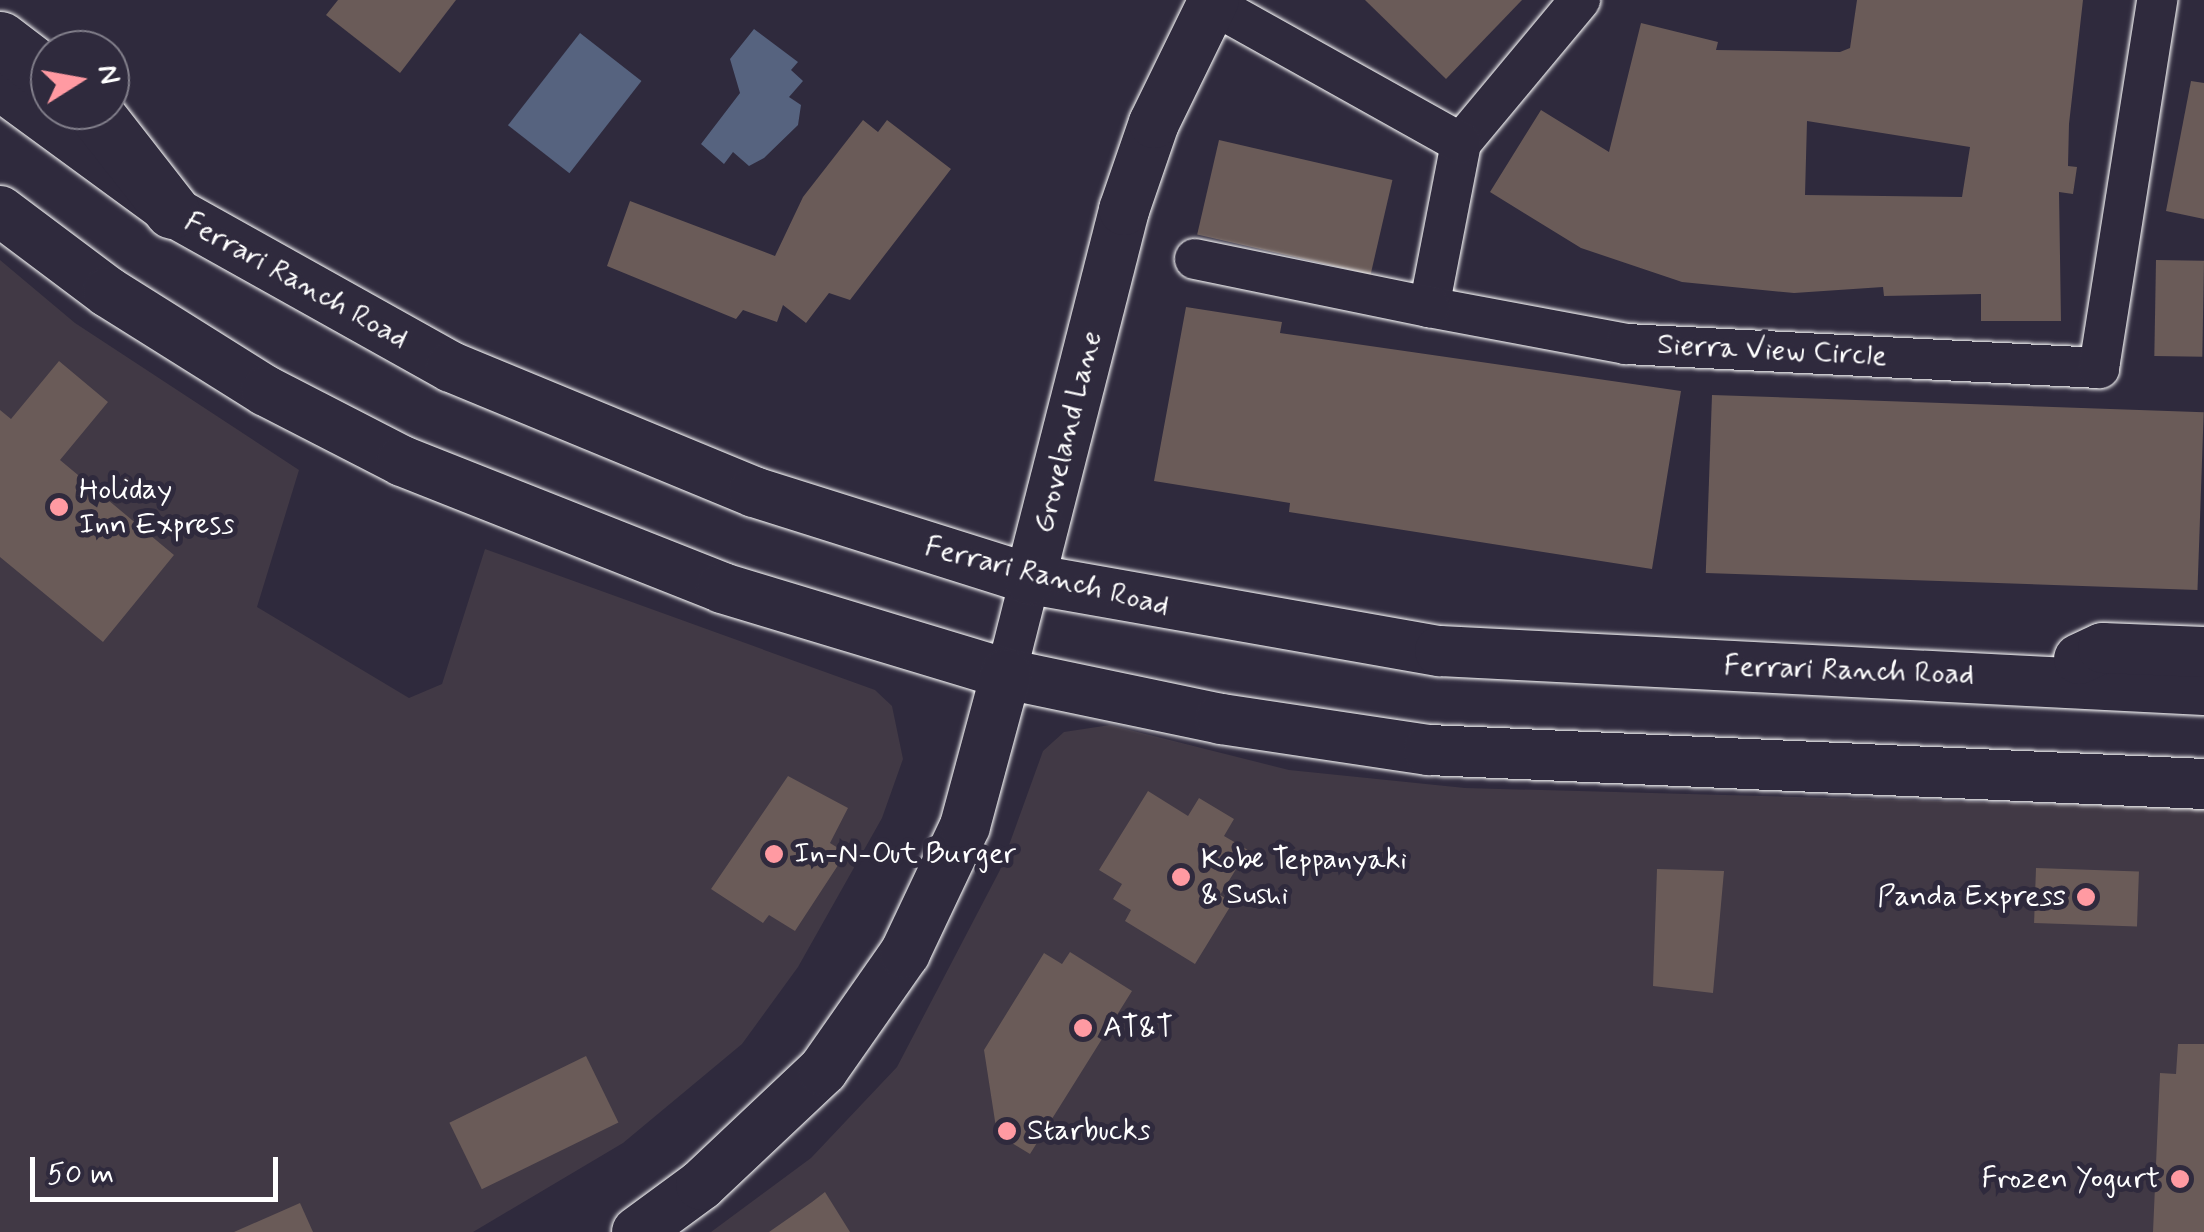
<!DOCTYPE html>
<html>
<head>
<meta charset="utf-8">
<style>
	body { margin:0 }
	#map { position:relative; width:2204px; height:1232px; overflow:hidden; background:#2f2a3d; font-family:Mynerve,sans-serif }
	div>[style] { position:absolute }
	.built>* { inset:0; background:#413945 }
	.water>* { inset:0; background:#56637f; transform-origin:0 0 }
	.building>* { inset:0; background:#6a5b58; transform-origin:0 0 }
	.roads { filter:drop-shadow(0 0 2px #fff) drop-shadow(0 0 2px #fff) }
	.minor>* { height:40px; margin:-20px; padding:0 20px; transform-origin:20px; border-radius:20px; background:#2f2a3d }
	.major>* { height:50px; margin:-25px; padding:0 25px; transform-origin:25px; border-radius:25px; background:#2f2a3d }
	.highway>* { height:55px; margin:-27.5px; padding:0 27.5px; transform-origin:27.5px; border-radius:27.5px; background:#2f2a3d }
	.dots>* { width:28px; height:28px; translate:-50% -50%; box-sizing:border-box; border:5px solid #2f2a3d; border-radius:50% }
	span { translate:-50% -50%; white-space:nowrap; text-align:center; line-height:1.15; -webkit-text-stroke:10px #2f2a3d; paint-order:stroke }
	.street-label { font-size:30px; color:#fff }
	.poi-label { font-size:30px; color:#fff }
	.left { translate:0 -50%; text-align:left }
	.right { translate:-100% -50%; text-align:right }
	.north { position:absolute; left:30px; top:30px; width:100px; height:100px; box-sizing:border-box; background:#2f2a3d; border:2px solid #827f8b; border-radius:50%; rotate:79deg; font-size:28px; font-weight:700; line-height:40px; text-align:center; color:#fff }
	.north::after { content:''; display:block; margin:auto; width:35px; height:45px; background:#ff9aa2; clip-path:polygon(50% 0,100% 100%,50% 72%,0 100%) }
	.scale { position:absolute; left:30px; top:1157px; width:248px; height:45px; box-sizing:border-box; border:5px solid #fff; border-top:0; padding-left:12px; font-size:30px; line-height:35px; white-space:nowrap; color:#fff; -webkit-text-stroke:8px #2f2a3d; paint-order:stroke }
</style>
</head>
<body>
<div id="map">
	<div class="built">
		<div style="clip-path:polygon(0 260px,75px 323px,299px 470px,257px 607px,409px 698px,442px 684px,485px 549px,875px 690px,892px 706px,903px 759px,882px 818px,798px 967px,742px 1044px,623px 1143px,473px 1232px,0 1232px)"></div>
		<div style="clip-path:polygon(1110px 725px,1289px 770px,1465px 788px,2204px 808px,2204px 1232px,711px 1232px,811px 1158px,897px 1067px,1000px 870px,1043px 751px,1064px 732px)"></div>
	</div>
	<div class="water">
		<div style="clip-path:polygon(754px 29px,798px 62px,791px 70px,803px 81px,789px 97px,801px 105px,798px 125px,764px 158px,749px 166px,733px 152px,724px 164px,701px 144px,740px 93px,730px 59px)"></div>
		<div style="left:580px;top:33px;width:78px;height:117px;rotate:38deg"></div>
	</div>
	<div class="building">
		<div style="clip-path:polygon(338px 0,456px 0,400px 73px,326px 15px)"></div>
		<div style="clip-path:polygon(1365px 0,1522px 0,1446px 79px)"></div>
		<div style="clip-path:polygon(evenodd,1857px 0,2083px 0,2069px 124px,2068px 166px,2077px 167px,2073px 194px,2059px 192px,2061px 321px,1981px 321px,1981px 294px,1884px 296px,1883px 287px,1794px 293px,1682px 282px,1581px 248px,1490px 192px,1541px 110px,1609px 152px,1641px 23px,1718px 42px,1716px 50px,1840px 52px,1850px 48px,1857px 0,1807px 121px,1970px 147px,1962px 197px,1805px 195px,1807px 121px)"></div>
		<div style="clip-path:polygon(2191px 81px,2204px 83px,2204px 219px,2166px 211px)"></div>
		<div style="clip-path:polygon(863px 120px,878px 132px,887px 120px,951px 169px,850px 300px,829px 293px,806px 323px,783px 305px,777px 322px,743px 310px,736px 319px,607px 266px,630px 201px,775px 256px,803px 197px)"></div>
		<div style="left:1219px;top:140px;width:178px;height:97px;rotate:13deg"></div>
		<div style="left:2156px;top:260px;width:48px;height:96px;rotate:1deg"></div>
		<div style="clip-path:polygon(1186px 307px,1282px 322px,1280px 333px,1681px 391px,1652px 569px,1289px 512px,1290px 503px,1154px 481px)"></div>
		<div style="clip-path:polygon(59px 361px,108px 402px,60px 460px,174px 555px,103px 642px,0 557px,0 410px,11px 419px)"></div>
		<div style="left:1712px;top:395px;width:492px;height:178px;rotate:2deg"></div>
		<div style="clip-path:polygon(788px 776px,848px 808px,830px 843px,846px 853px,795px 931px,769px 915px,763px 923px,711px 889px)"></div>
		<div style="clip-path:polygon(1148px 791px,1188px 816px,1199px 798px,1234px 819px,1224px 836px,1248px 850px,1220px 895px,1233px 902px,1195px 964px,1125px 921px,1131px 910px,1113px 899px,1122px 884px,1099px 870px)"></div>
		<div style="left:2036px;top:868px;width:103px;height:55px;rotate:2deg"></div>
		<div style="clip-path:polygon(1657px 869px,1724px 871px,1713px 993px,1653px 986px)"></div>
		<div style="clip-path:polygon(1070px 952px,1132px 991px,1030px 1154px,997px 1134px,984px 1050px,1044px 953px,1062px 964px)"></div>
		<div style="clip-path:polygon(2178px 1044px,2204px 1044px,2204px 1232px,2153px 1232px,2160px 1073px,2176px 1074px)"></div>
		<div style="left:586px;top:1056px;width:74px;height:152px;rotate:64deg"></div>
		<div style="clip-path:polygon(825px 1192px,850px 1232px,769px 1232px,812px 1202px)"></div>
		<div style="clip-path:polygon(300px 1203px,313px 1232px,234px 1232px)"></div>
	</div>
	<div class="roads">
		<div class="minor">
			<div style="left:1580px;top:0;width:186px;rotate:129.8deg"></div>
			<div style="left:1461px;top:143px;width:167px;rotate:101deg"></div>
			<div style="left:1429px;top:307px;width:200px;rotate:10.6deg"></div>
			<div style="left:1626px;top:344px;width:474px;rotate:2.9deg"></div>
			<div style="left:2099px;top:368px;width:373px;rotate:-81deg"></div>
			<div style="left:1212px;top:4px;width:285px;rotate:29.2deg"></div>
			<div style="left:1195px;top:259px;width:239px;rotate:11.6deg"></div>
			<div style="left:1006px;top:674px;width:98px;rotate:-75.8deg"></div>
		</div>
		<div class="major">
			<div style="left:0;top:85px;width:213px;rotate:36.2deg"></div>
			<div style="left:172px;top:211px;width:320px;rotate:29.2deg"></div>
			<div style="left:451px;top:367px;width:328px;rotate:22.4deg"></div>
			<div style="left:754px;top:492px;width:289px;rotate:17.5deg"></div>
			<div style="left:1030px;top:579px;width:416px;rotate:10deg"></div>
			<div style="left:1440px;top:651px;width:765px;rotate:2.92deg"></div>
			<div style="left:0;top:211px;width:135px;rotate:36.9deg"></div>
			<div style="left:108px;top:292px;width:186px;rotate:32.1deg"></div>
			<div style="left:266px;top:391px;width:153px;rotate:27.2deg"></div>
			<div style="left:402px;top:461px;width:344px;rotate:21.6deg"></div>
			<div style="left:722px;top:588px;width:297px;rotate:16.8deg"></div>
			<div style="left:1006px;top:674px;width:220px;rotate:11.8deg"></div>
			<div style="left:1221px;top:719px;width:210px;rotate:8.5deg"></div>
			<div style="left:1429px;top:750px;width:776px;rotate:2.51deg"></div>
			<div style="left:1030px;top:579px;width:381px;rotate:-75.7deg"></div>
			<div style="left:1124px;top:210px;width:92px;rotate:-71deg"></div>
			<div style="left:1154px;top:123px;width:137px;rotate:-64deg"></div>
			<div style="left:2079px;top:659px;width:26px;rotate:-25deg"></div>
			<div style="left:2103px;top:648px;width:101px;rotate:2.3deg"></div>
			<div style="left:637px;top:1232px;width:79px;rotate:-36.3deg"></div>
			<div style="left:701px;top:1185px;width:168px;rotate:-43.3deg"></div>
			<div style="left:823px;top:1070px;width:143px;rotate:-55deg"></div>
			<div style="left:905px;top:953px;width:140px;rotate:-64.7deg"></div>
			<div style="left:965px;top:826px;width:157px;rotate:-74.9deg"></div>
		</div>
		<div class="highway">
			<div style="left:0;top:39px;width:63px;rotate:37.2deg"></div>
			<div style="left:93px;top:110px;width:128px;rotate:52deg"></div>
		</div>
	</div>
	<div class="dots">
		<div style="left:59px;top:507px;background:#ff9aa2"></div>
		<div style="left:774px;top:854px;background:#ff9aa2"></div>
		<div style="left:1181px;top:877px;background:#ff9aa2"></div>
		<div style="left:2086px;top:897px;background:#ff9aa2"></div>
		<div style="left:1083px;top:1028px;background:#ff9aa2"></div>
		<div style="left:1007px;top:1131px;background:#ff9aa2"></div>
		<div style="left:2180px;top:1179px;background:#ff9aa2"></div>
	</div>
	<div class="street-label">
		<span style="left:296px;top:281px;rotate:29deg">Ferrari Ranch Road</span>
		<span style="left:1772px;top:351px;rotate:3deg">Sierra View Circle</span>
		<span style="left:1068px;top:432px;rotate:-76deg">Groveland Lane</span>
		<span style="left:1047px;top:577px;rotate:14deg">Ferrari Ranch Road</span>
		<span style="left:1849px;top:671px;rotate:2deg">Ferrari Ranch Road</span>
	</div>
	<div class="poi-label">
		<span class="left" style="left:79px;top:507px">Holiday<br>Inn Express</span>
		<span class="left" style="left:794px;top:854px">In-N-Out Burger</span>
		<span class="left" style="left:1201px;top:877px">Kobe Teppanyaki<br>&amp; Sushi</span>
		<span class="right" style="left:2066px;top:897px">Panda Express</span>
		<span class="left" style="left:1103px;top:1028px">AT&amp;T</span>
		<span class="left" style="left:1027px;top:1131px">Starbucks</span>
		<span class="right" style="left:2160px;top:1179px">Frozen Yogurt</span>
	</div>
	<div class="north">N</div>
	<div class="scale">50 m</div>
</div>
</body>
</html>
